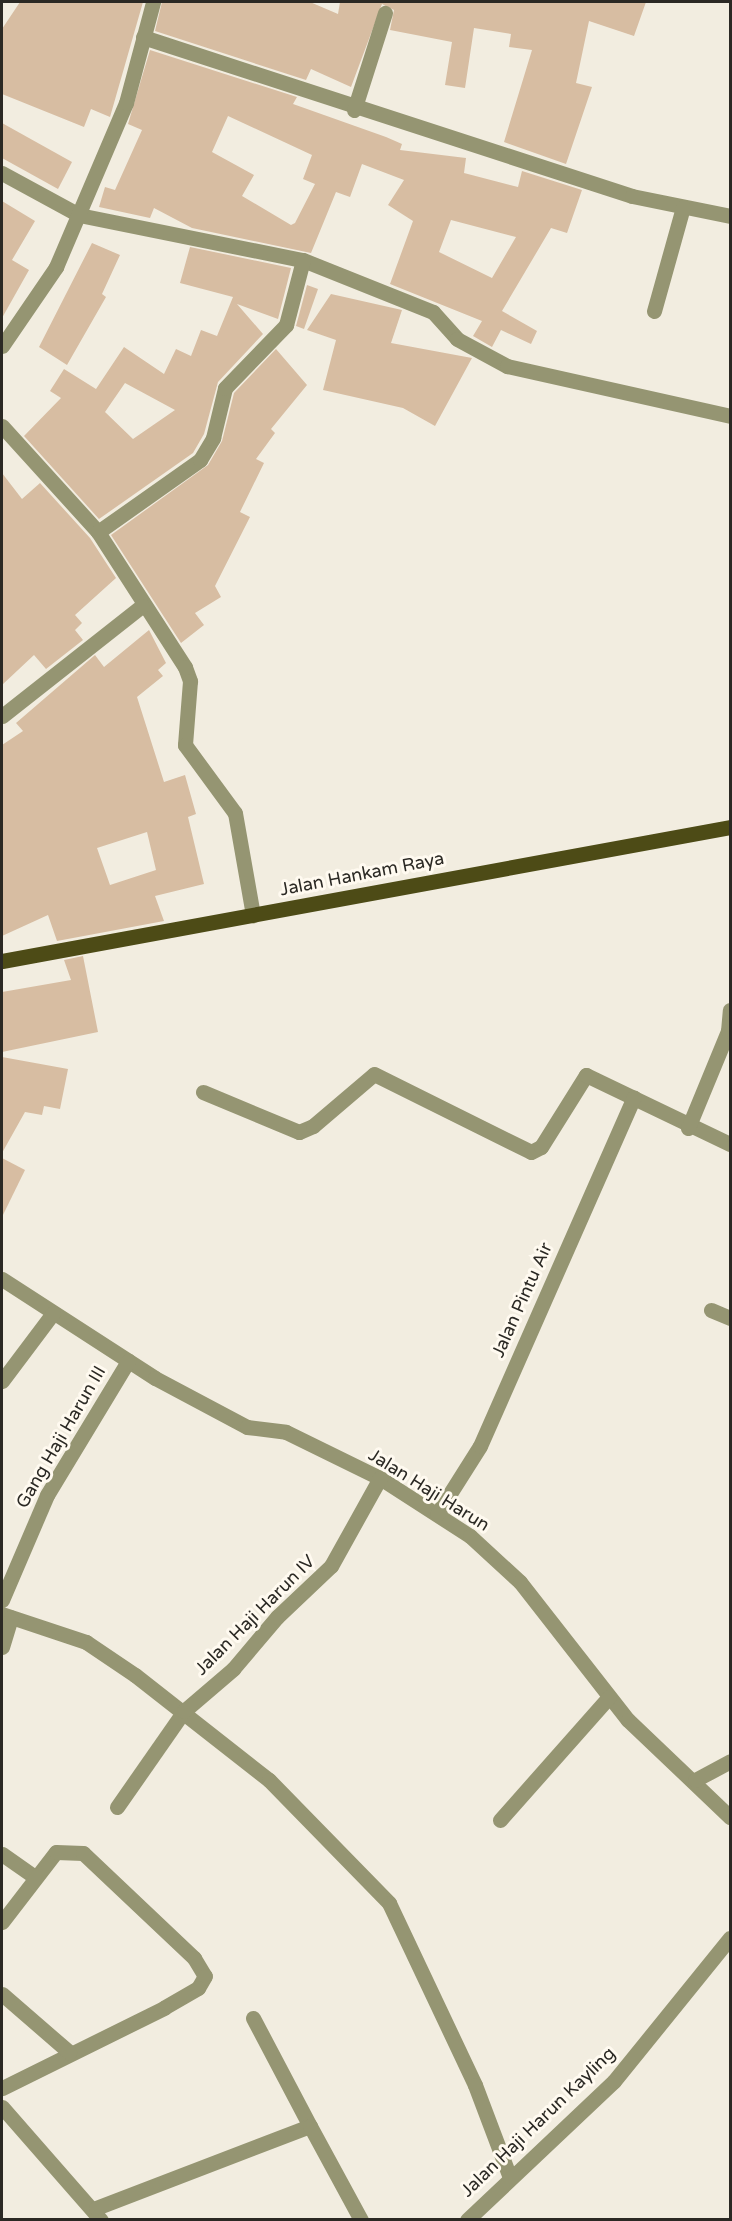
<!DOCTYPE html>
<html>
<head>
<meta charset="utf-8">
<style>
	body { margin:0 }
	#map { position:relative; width:732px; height:2221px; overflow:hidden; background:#f2ede0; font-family:"Varela Round",sans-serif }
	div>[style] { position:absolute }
	.building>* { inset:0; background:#d7bda2 }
	.minor>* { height:15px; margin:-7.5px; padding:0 7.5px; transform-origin:7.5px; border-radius:7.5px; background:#959572 }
	.primary>* { height:15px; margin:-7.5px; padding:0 7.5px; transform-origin:7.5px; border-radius:7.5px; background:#4d4b16 }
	span { translate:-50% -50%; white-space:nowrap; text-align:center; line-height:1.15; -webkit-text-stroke:6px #fffaf0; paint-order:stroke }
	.street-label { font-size:18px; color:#2b2924 }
	.frame { position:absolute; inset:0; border:3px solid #2b2924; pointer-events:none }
</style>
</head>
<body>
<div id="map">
	<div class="building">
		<div style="clip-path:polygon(20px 2px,143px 2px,110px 117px,91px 109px,84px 127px,2px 94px,2px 29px)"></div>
		<div style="clip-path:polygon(162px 2px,310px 2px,338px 14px,340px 2px,646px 2px,634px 36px,589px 21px,576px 83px,592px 87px,566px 164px,504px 142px,532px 50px,509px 47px,511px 34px,474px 28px,465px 88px,445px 85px,452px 42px,390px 30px,394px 10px,382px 4px,351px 87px,311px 69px,306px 80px,155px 31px)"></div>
		<div style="clip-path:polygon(evenodd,150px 50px,297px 97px,293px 104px,386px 137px,402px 144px,400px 150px,466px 158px,464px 173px,518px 187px,522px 171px,582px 190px,567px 233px,551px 228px,502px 311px,537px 331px,531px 344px,501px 330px,492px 347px,473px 336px,482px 321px,390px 284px,413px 221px,388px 205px,404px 180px,362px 164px,350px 197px,336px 192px,311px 253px,192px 228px,154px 208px,150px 218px,99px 207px,105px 187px,115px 190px,142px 130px,128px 124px,150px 50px,228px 116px,312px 155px,303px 179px,315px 184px,295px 223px,291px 225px,242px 196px,254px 175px,212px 152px,228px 116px,150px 50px,451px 220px,516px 237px,492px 278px,439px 252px,451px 220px)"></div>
		<div style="clip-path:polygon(2px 123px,72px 162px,58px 189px,2px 158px)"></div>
		<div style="clip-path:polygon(2px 201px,35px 221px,12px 260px,29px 270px,2px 318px)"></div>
		<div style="clip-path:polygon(92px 243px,120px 255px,102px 294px,106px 297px,67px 365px,39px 347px)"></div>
		<div style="clip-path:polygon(evenodd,190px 247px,291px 268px,278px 319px,237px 304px,263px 334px,218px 382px,204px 434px,193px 453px,99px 519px,24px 436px,61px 398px,50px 391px,64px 369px,96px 389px,124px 347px,164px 374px,176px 349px,191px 356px,201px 330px,217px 336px,233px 297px,180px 283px,190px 247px,125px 383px,175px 410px,133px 439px,105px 412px,125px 383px)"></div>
		<div style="clip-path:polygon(307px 285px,318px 289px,304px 329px,296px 326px)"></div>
		<div style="clip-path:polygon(331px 294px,402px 310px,391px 343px,472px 358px,435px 426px,403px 408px,323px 390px,336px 340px,307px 330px)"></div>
		<div style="clip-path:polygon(276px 349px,307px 385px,271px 429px,275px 433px,256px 459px,264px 463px,240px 512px,250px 517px,215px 586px,221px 597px,195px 613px,204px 625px,181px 643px,111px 535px,208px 465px,222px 441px,234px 393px)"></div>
		<div style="clip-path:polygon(2px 473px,22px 499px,40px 483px,90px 538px,116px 578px,75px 615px,82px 623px,75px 630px,83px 640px,46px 669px,34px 655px,2px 685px)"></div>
		<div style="clip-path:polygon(evenodd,149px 630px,166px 663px,158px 670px,163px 676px,137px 697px,164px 782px,185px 775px,196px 814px,188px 817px,204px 884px,155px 896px,164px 921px,57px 941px,48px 915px,2px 936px,2px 745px,23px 731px,16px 723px,95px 655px,104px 667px,149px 630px,147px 832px,156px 870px,110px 885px,97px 848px,147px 832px)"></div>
		<div style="clip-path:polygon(83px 956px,98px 1032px,2px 1052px,2px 992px,71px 980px,64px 960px)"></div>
		<div style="clip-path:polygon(2px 1057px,68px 1069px,60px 1109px,44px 1106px,42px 1115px,25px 1112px,2px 1153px)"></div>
		<div style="clip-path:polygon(2px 1158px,25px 1170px,2px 1217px)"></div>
	</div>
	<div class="minor">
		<div style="left:143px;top:37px;width:514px;rotate:18.01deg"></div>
		<div style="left:632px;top:196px;width:100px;rotate:11.5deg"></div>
		<div style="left:354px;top:110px;width:102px;rotate:-72.3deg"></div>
		<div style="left:2px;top:173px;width:88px;rotate:28.6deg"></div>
		<div style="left:79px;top:215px;width:228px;rotate:11.4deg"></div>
		<div style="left:303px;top:260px;width:140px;rotate:21.8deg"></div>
		<div style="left:433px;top:312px;width:36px;rotate:48deg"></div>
		<div style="left:457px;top:339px;width:57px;rotate:28.4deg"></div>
		<div style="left:507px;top:366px;width:229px;rotate:12.6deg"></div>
		<div style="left:654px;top:311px;width:108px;rotate:-74.4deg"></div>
		<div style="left:2px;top:346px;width:96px;rotate:-55.6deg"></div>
		<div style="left:56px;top:267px;width:178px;rotate:-66.9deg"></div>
		<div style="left:126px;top:103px;width:105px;rotate:-75deg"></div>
		<div style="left:2px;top:426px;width:143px;rotate:47.8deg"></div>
		<div style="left:98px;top:532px;width:161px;rotate:57.2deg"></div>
		<div style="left:185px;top:667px;width:15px;rotate:70deg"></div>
		<div style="left:190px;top:681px;width:64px;rotate:94.5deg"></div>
		<div style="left:185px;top:745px;width:84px;rotate:53.7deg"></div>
		<div style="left:235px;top:813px;width:104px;rotate:80deg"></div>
		<div style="left:98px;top:532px;width:125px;rotate:-35.2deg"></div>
		<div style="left:200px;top:460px;width:26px;rotate:-59deg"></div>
		<div style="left:213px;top:438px;width:51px;rotate:-76.5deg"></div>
		<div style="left:225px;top:388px;width:88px;rotate:-45.9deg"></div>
		<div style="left:286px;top:325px;width:67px;rotate:-75.3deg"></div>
		<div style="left:2px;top:716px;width:178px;rotate:-38.2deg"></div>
		<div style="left:203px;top:1092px;width:104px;rotate:22.6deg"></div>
		<div style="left:299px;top:1132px;width:15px;rotate:-23deg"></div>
		<div style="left:313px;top:1126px;width:80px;rotate:-40.4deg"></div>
		<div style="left:374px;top:1074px;width:175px;rotate:26.4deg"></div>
		<div style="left:531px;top:1152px;width:11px;rotate:-27deg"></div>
		<div style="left:541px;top:1147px;width:85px;rotate:-58deg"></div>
		<div style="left:586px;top:1075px;width:160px;rotate:25.6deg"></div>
		<div style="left:688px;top:1128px;width:105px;rotate:-67.6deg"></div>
		<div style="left:728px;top:1031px;width:21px;rotate:-85deg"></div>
		<div style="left:2px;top:1279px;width:182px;rotate:32.9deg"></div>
		<div style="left:155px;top:1378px;width:104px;rotate:28deg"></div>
		<div style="left:247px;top:1427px;width:39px;rotate:7deg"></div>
		<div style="left:286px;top:1432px;width:105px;rotate:26.1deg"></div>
		<div style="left:380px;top:1478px;width:107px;rotate:32.8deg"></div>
		<div style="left:470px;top:1536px;width:68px;rotate:42.6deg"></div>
		<div style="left:520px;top:1582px;width:175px;rotate:52deg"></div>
		<div style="left:628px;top:1720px;width:141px;rotate:43.6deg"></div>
		<div style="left:711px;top:1310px;width:21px;rotate:23deg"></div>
		<div style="left:2px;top:1381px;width:85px;rotate:-53.1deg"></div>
		<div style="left:437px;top:1514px;width:80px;rotate:-57.7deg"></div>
		<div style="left:480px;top:1446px;width:381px;rotate:-66.2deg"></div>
		<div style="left:2px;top:1600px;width:114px;rotate:-66.8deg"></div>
		<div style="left:47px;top:1495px;width:157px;rotate:-58.8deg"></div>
		<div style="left:2px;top:1614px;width:89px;rotate:18.4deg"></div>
		<div style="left:86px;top:1642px;width:59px;rotate:34deg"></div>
		<div style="left:135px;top:1675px;width:170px;rotate:38.1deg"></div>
		<div style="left:269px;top:1780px;width:172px;rotate:45.7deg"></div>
		<div style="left:389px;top:1903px;width:201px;rotate:64.7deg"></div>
		<div style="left:475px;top:2085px;width:96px;rotate:69.3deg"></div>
		<div style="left:2px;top:1647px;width:31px;rotate:-73deg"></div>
		<div style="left:695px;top:1780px;width:40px;rotate:-28deg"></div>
		<div style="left:117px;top:1807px;width:117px;rotate:-55.1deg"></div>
		<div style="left:184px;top:1711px;width:65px;rotate:-40.6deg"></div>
		<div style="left:233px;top:1669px;width:68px;rotate:-49.8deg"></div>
		<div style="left:277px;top:1617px;width:74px;rotate:-43.4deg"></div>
		<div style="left:331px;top:1566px;width:101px;rotate:-60.9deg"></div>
		<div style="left:500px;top:1820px;width:164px;rotate:-48.5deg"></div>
		<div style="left:2px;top:1854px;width:39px;rotate:35deg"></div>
		<div style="left:2px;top:1922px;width:88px;rotate:-52.4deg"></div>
		<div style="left:56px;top:1852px;width:27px;rotate:2deg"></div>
		<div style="left:83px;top:1853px;width:153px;rotate:43.4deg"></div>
		<div style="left:194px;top:1958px;width:21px;rotate:59deg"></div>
		<div style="left:205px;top:1976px;width:14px;rotate:120deg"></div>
		<div style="left:198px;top:1988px;width:39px;rotate:150deg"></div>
		<div style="left:164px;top:2008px;width:181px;rotate:153.7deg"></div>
		<div style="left:2px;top:1994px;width:89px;rotate:40.9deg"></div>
		<div style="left:253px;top:2018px;width:122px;rotate:62.2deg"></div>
		<div style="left:2px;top:2107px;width:150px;rotate:48.8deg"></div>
		<div style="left:96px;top:2208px;width:229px;rotate:-21deg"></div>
		<div style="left:310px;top:2126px;width:107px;rotate:61.5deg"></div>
		<div style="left:467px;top:2220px;width:202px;rotate:-43.4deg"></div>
		<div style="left:614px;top:2081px;width:184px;rotate:-51deg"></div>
	</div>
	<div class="primary">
		<div style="left:2px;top:961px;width:740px;rotate:-10.43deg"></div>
	</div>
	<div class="street-label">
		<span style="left:362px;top:874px;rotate:-11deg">Jalan Hankam Raya</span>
		<span style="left:522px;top:1300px;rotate:-66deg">Jalan Pintu Air</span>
		<span style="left:61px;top:1437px;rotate:-60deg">Gang Haji Harun III</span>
		<span style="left:429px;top:1490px;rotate:32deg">Jalan Haji Harun</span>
		<span style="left:255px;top:1615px;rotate:-45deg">Jalan Haji Harun IV</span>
		<span style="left:538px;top:2122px;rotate:-44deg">Jalan Haji Harun Kayling</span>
	</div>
	<div class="frame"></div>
</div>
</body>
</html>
